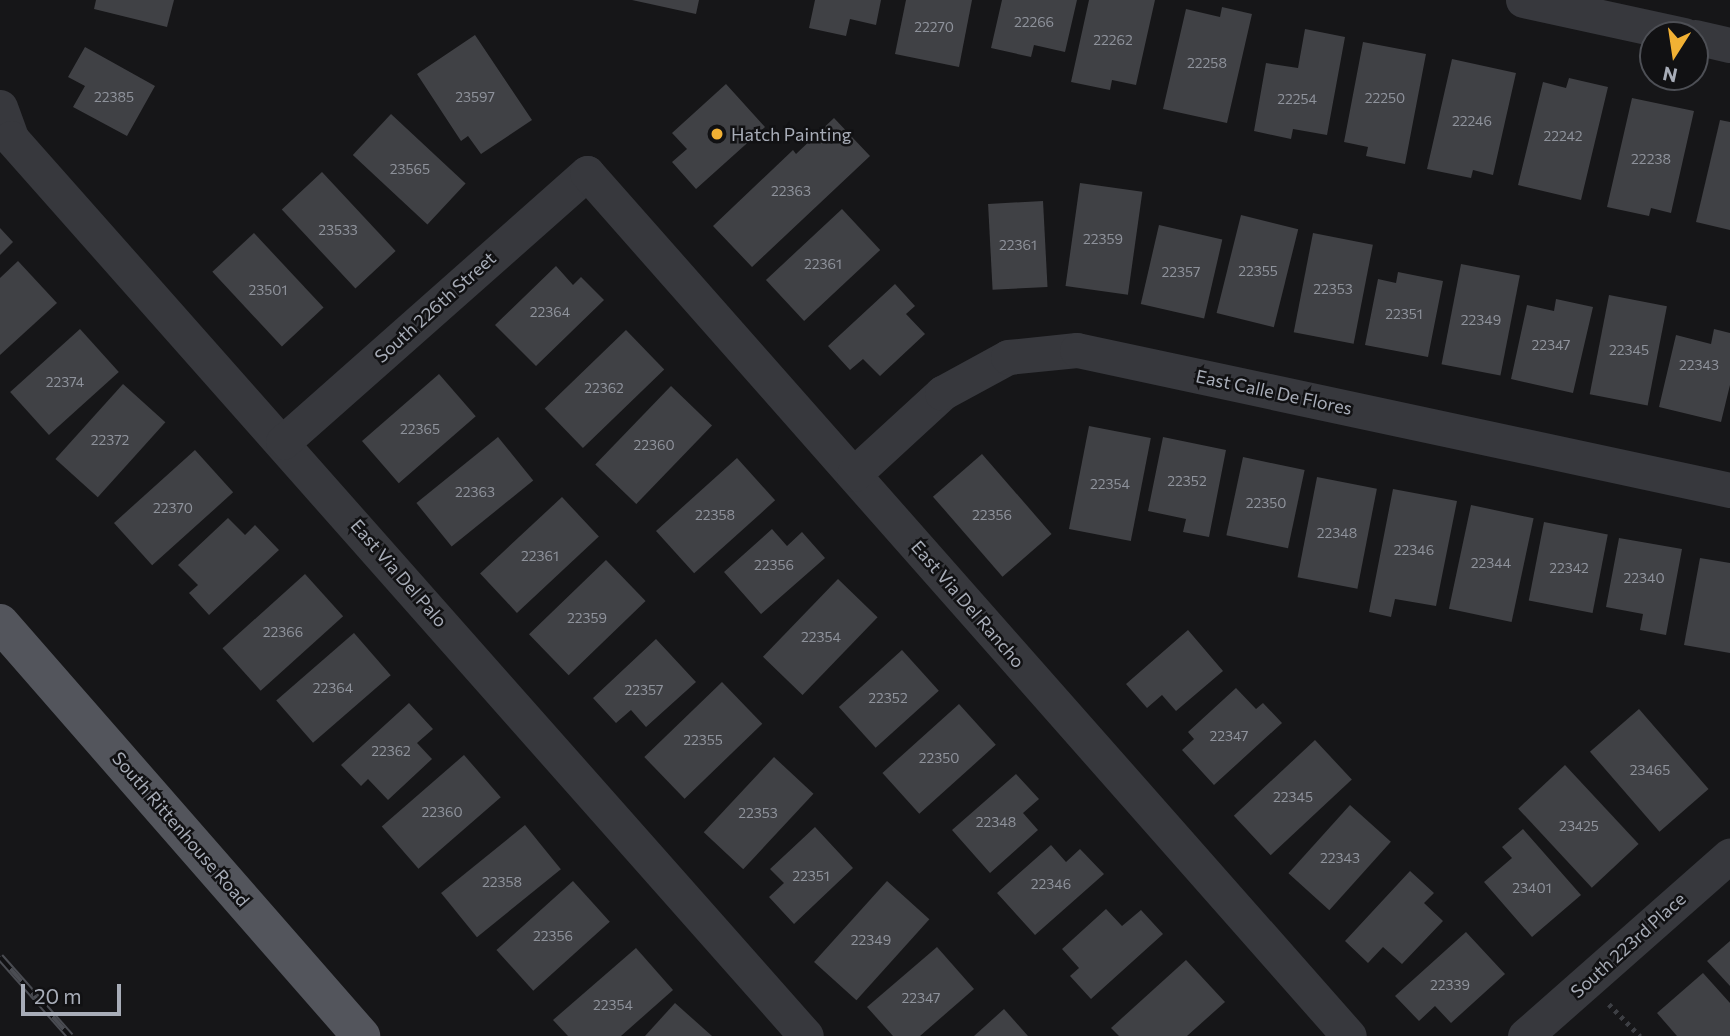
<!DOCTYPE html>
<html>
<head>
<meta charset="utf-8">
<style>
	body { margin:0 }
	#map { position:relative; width:1730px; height:1036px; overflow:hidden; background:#161618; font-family:Commissioner,sans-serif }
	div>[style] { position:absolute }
	.building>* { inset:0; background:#404145; transform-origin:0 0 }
	.path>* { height:4.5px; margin-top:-2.25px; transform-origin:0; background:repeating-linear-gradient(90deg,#3d3f44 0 3.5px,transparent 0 8.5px) }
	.minor>* { height:35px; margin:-17.5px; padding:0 17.5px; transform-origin:17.5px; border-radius:17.5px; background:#37383d }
	.major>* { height:38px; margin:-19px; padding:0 19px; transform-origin:19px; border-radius:19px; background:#53555c }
	.rail>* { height:8px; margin-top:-4px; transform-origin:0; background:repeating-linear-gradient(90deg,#111113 0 16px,#4a4c52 0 32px); box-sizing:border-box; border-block:2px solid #4a4c52 }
	.dots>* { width:19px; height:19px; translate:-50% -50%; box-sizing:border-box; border:4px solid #111113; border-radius:50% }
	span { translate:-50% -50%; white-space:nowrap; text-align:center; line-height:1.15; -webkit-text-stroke:5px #111113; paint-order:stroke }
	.number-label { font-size:14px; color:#8e929b }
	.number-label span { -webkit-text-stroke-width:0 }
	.poi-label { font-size:18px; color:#a8adb8 }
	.left { translate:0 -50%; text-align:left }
	.street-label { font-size:18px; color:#a8adb8 }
	.north { position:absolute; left:1639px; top:21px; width:70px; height:70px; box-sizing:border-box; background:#111113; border:2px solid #4d4f55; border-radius:50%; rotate:192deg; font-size:19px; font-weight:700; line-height:28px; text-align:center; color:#a8adb8 }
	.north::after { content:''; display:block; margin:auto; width:24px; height:32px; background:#f2b134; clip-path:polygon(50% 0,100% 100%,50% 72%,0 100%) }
	.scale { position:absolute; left:21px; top:984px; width:100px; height:32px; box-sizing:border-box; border:4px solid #a8adb8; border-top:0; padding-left:9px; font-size:21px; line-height:24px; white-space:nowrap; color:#a8adb8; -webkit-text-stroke:5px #111113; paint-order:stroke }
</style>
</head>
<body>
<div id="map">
	<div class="building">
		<div style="clip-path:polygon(96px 0,174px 0,167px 27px,94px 9px)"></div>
		<div style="clip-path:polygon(632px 0,699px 0,696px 14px)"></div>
		<div style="clip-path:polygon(815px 0,881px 0,876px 25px,850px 19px,846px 36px,809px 28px)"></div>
		<div style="clip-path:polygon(906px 0,972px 0,959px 67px,895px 54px)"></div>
		<div style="clip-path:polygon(1002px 0,1077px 0,1065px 52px,1034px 45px,1031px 57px,991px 48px)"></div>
		<div style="clip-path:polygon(1089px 0,1155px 0,1136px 85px,1112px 80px,1110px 90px,1071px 82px)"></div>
		<div style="clip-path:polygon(1222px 7px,1252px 14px,1227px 123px,1163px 109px,1186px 9px,1220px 17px)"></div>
		<div style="clip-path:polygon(1305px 29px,1345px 37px,1327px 135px,1293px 129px,1291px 139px,1254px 131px,1266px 63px,1298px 68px)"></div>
		<div style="clip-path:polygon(475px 35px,532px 120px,481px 154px,468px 136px,461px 141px,417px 74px)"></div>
		<div style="clip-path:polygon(1363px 42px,1426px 54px,1405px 164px,1366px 156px,1368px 147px,1344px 142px)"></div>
		<div style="clip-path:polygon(85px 47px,155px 86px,127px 136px,73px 107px,85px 86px,68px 77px)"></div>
		<div style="clip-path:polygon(1452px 59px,1516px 73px,1493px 175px,1473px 170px,1471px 178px,1427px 169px)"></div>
		<div style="clip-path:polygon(1569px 78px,1608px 87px,1581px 200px,1518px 185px,1543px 82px,1566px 88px)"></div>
		<div style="clip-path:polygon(726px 84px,765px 127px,696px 189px,672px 162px,687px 149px,672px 133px)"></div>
		<div style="clip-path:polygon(1632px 98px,1694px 111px,1671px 213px,1651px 208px,1649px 216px,1607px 207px)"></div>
		<div style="left:391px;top:114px;width:102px;height:56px;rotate:43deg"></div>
		<div style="clip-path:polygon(834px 118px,870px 156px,752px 267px,713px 226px,793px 150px,796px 154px)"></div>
		<div style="clip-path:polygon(1720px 120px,1730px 122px,1730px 230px,1696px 222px)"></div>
		<div style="left:322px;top:172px;width:108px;height:55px;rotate:47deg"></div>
		<div style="left:1080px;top:183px;width:63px;height:104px;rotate:8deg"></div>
		<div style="left:1043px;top:201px;width:86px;height:55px;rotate:87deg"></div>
		<div style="left:842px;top:209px;width:56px;height:104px;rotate:47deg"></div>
		<div style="left:1241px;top:215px;width:59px;height:101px;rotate:14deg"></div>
		<div style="left:1159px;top:225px;width:65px;height:81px;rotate:13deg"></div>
		<div style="clip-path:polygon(0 228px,13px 242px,0 255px)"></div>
		<div style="left:254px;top:233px;width:102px;height:57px;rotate:47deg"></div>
		<div style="left:1313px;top:233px;width:61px;height:101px;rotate:11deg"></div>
		<div style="clip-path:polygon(18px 261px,57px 303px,0 355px,0 278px)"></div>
		<div style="left:1461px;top:264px;width:60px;height:102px;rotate:11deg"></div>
		<div style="clip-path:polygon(556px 266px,573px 285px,581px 277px,604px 300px,536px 366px,495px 325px)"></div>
		<div style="clip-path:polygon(1398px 272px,1443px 281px,1428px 357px,1365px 345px,1378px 279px,1396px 283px)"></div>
		<div style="clip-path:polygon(895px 284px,915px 306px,906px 314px,925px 334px,880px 376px,863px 359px,850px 370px,828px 346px)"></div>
		<div style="left:1609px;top:295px;width:59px;height:101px;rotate:11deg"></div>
		<div style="clip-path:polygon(1556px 299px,1593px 307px,1573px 393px,1511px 379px,1527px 305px,1554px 311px)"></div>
		<div style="left:80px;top:329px;width:58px;height:94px;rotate:48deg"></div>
		<div style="clip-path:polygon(1714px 329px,1730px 333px,1730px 385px,1721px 422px,1659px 407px,1676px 335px,1711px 344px)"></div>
		<div style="left:626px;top:330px;width:55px;height:113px;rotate:46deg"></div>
		<div style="left:439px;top:374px;width:56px;height:102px;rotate:49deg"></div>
		<div style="left:123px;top:384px;width:57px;height:101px;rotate:42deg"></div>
		<div style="left:671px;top:386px;width:57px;height:109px;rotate:44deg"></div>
		<div style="left:1089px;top:426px;width:63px;height:105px;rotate:11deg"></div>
		<div style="left:498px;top:437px;width:56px;height:105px;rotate:51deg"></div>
		<div style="clip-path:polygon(1163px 437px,1226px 450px,1209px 537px,1183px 532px,1186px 519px,1148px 511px)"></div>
		<div style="left:195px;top:450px;width:57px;height:109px;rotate:48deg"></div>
		<div style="left:982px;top:454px;width:106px;height:65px;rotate:49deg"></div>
		<div style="left:1243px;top:457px;width:63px;height:80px;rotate:12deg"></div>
		<div style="left:737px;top:458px;width:57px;height:109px;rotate:48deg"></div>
		<div style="left:1317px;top:477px;width:61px;height:102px;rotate:11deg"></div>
		<div style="clip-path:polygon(1393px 489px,1457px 501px,1436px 606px,1395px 599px,1391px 617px,1369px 612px)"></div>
		<div style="left:562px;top:497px;width:54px;height:112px;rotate:47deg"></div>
		<div style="left:1471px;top:505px;width:64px;height:106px;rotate:12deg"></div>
		<div style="clip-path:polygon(228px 518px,245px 535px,255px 525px,279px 550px,209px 615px,189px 593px,198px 585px,178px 565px)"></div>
		<div style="left:1544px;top:522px;width:65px;height:80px;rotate:11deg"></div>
		<div style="clip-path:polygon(772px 529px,787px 546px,802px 532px,825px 558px,761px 614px,724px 572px)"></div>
		<div style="clip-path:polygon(1619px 538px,1682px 549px,1666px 635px,1640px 630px,1643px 614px,1606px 607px)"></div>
		<div style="clip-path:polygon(1700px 558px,1730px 563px,1730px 653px,1684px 645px)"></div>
		<div style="left:606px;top:560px;width:57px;height:107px;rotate:46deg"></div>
		<div style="left:305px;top:574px;width:57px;height:111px;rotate:48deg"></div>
		<div style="left:838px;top:579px;width:55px;height:108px;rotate:44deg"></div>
		<div style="clip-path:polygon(1188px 630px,1223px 671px,1176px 711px,1162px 695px,1147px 708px,1126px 684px)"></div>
		<div style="left:354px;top:633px;width:56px;height:103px;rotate:49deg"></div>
		<div style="clip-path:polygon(656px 639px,696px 682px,646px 727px,631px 710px,616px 723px,593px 698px)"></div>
		<div style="left:902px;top:650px;width:55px;height:85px;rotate:48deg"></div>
		<div style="left:722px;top:682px;width:58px;height:108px;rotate:46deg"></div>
		<div style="clip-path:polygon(1236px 688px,1256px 709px,1263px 703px,1282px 723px,1214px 785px,1182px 750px,1194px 739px,1188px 732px)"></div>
		<div style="clip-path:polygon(409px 703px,433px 729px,417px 743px,432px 759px,388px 800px,368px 779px,361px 786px,341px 765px)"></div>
		<div style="left:959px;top:704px;width:55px;height:103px;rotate:48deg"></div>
		<div style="left:1639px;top:709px;width:106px;height:65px;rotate:49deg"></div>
		<div style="left:1315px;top:740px;width:54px;height:111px;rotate:47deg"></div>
		<div style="left:464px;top:755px;width:56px;height:109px;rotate:49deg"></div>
		<div style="left:774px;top:757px;width:54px;height:103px;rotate:43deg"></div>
		<div style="left:1565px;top:765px;width:108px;height:64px;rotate:47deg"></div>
		<div style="clip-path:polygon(1016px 774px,1039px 799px,1023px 813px,1038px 830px,990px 873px,952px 830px)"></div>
		<div style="left:1350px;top:805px;width:55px;height:92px;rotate:42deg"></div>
		<div style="left:525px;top:825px;width:57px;height:108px;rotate:51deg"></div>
		<div style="clip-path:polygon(815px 827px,853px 868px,794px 924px,769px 897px,784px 883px,770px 869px)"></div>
		<div style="clip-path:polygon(1523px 829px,1581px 895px,1532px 937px,1484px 882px,1512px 858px,1502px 847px)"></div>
		<div style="clip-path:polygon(1051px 845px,1066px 862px,1080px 849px,1104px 874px,1035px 935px,997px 893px)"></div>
		<div style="clip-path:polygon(1410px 871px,1434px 893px,1424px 903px,1443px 921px,1402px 964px,1383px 947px,1368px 963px,1345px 941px)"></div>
		<div style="left:573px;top:881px;width:55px;height:103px;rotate:48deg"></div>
		<div style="left:887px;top:881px;width:57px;height:109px;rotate:42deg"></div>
		<div style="clip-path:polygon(1106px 909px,1122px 926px,1141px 910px,1163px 934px,1091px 999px,1070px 976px,1079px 968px,1062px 949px)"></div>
		<div style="clip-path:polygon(1466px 932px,1505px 974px,1451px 1023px,1435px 1006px,1419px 1021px,1395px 996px)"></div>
		<div style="clip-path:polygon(1730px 941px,1730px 986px,1707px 961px)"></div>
		<div style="clip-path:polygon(937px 947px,974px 989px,920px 1036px,893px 1036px,867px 1007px)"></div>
		<div style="clip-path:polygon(636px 948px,673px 990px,621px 1036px,568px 1036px,553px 1020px)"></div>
		<div style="clip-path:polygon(1186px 960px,1225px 1002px,1187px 1036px,1119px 1036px,1111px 1028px)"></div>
		<div style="clip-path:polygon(1703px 973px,1730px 1003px,1730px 1036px,1677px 1036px,1657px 1013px)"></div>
		<div style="clip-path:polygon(675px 1003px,712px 1036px,645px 1036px)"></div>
		<div style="clip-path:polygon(1004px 1009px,1028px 1036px,974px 1036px)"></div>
	</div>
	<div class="path">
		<div style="left:1609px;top:1004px;width:45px;rotate:45.9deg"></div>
	</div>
	<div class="minor">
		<div style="left:1523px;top:0;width:165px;rotate:12.3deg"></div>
		<div style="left:1695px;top:37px;width:36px;rotate:13deg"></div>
		<div style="left:0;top:107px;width:33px;rotate:70deg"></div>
		<div style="left:11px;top:138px;width:1199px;rotate:48.48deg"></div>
		<div style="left:283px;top:442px;width:406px;rotate:-41.5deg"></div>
		<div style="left:587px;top:173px;width:1151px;rotate:48.56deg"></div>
		<div style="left:854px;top:474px;width:120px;rotate:-42.6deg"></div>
		<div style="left:942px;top:393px;width:75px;rotate:-28.6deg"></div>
		<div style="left:1008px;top:357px;width:69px;rotate:-5.8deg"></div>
		<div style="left:1077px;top:350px;width:668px;rotate:12.1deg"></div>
		<div style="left:1525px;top:1036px;width:273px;rotate:-41.4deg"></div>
	</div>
	<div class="major">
		<div style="left:0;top:623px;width:549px;rotate:48.84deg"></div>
	</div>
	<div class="rail">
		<div style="left:0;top:957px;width:106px;rotate:48.5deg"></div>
	</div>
	<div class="dots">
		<div style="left:717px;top:134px;background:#f2b134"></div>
	</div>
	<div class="number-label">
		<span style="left:1034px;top:22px">22266</span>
		<span style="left:934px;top:27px">22270</span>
		<span style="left:1113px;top:40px">22262</span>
		<span style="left:1207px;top:63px">22258</span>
		<span style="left:114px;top:97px">22385</span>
		<span style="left:475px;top:97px">23597</span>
		<span style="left:1385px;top:98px">22250</span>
		<span style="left:1297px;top:99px">22254</span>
		<span style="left:1472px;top:121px">22246</span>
		<span style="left:1563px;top:136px">22242</span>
		<span style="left:1651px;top:159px">22238</span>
		<span style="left:410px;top:169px">23565</span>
		<span style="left:791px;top:191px">22363</span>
		<span style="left:338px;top:230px">23533</span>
		<span style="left:1103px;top:239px">22359</span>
		<span style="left:1018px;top:245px">22361</span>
		<span style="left:823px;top:264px">22361</span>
		<span style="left:1258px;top:271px">22355</span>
		<span style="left:1181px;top:272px">22357</span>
		<span style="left:1333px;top:289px">22353</span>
		<span style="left:268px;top:290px">23501</span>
		<span style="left:550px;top:312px">22364</span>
		<span style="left:1404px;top:314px">22351</span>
		<span style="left:1481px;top:320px">22349</span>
		<span style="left:1551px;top:345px">22347</span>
		<span style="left:1629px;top:350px">22345</span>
		<span style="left:1699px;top:365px">22343</span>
		<span style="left:65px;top:382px">22374</span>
		<span style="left:604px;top:388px">22362</span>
		<span style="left:420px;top:429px">22365</span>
		<span style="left:110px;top:440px">22372</span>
		<span style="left:654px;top:445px">22360</span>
		<span style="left:1187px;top:481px">22352</span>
		<span style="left:1110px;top:484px">22354</span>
		<span style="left:475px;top:492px">22363</span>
		<span style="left:1266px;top:503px">22350</span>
		<span style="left:173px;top:508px">22370</span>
		<span style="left:715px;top:515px">22358</span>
		<span style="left:992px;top:515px">22356</span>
		<span style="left:1337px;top:533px">22348</span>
		<span style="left:1414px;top:550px">22346</span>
		<span style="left:540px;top:556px">22361</span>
		<span style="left:1491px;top:563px">22344</span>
		<span style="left:774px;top:565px">22356</span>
		<span style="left:1569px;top:568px">22342</span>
		<span style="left:1644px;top:578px">22340</span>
		<span style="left:587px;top:618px">22359</span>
		<span style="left:283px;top:632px">22366</span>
		<span style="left:821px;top:637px">22354</span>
		<span style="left:333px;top:688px">22364</span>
		<span style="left:644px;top:690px">22357</span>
		<span style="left:888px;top:698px">22352</span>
		<span style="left:1229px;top:736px">22347</span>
		<span style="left:703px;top:740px">22355</span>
		<span style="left:391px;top:751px">22362</span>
		<span style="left:939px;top:758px">22350</span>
		<span style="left:1650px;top:770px">23465</span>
		<span style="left:1293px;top:797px">22345</span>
		<span style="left:442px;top:812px">22360</span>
		<span style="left:758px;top:813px">22353</span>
		<span style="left:996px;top:822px">22348</span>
		<span style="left:1579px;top:826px">23425</span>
		<span style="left:1340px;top:858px">22343</span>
		<span style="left:811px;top:876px">22351</span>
		<span style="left:502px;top:882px">22358</span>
		<span style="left:1051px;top:884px">22346</span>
		<span style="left:1532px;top:888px">23401</span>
		<span style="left:553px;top:936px">22356</span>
		<span style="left:871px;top:940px">22349</span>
		<span style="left:1450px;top:985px">22339</span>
		<span style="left:921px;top:998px">22347</span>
		<span style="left:613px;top:1005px">22354</span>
	</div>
	<div class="poi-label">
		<span class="left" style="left:731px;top:134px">Hatch Painting</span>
	</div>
	<div class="street-label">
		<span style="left:435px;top:307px;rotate:-42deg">South 226th Street</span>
		<span style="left:1274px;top:392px;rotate:12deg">East Calle De Flores</span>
		<span style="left:399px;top:573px;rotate:49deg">East Via Del Palo</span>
		<span style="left:968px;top:604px;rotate:49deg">East Via Del Rancho</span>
		<span style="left:181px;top:829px;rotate:49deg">South Rittenhouse Road</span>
		<span style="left:1628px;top:945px;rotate:-42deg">South 223rd Place</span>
	</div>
	<div class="north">N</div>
	<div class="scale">20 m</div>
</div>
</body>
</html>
